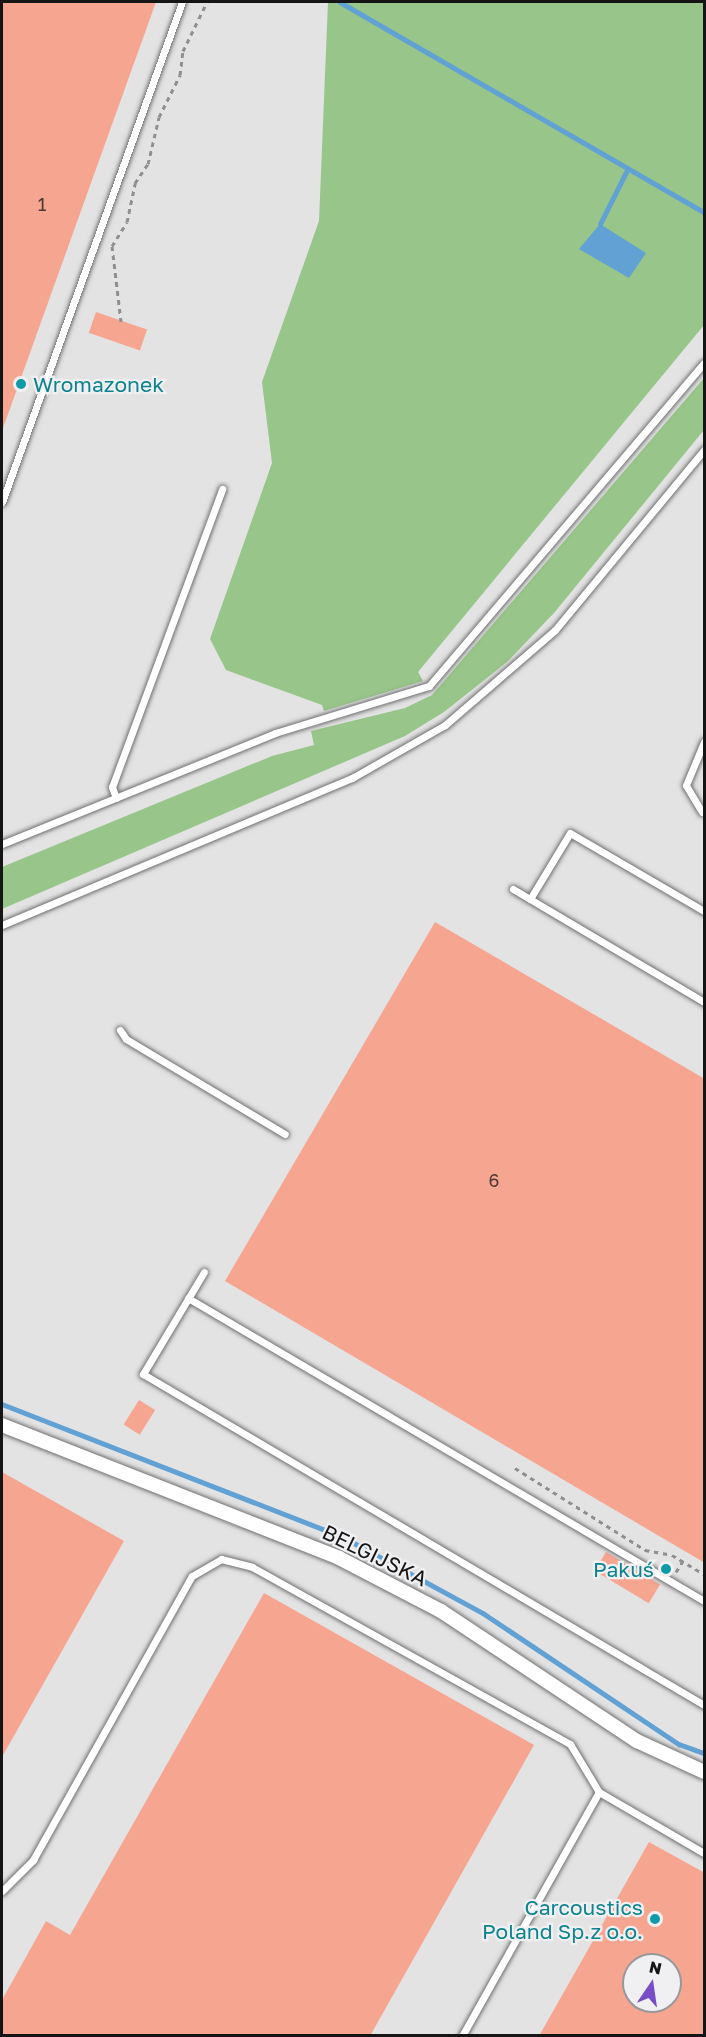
<!DOCTYPE html>
<html>
<head>
<meta charset="utf-8">
<style>
	body { margin:0 }
	#map { position:relative; width:706px; height:2037px; overflow:hidden; background:#e3e3e4; font-family:"Golos Text",sans-serif }
	div>[style] { position:absolute }
	.green>* { inset:0; background:#98c58a }
	.water>* { inset:0; background:#61a1d4 }
	.stream>* { height:4.5px; margin:-2.25px; padding:0 2.25px; transform-origin:2.25px; border-radius:2.25px; background:#61a1d4 }
	.building>* { inset:0; background:#f6a591; transform-origin:0 0 }
	.path>* { height:3px; margin-top:-1.5px; transform-origin:0; background:repeating-linear-gradient(90deg,#8f8f90 0 4.5px,transparent 0 9px) }
	.roads { filter:drop-shadow(0 0 2px #707071) drop-shadow(0 0 2px #707071) }
	.service>* { height:7px; margin:-3.5px; padding:0 3.5px; transform-origin:3.5px; border-radius:3.5px; background:#fff }
	.minor>* { height:14px; margin:-7px; padding:0 7px; transform-origin:7px; border-radius:7px; background:#fff }
	.dots>* { width:16px; height:16px; translate:-50% -50%; box-sizing:border-box; border:3px solid #f0f0f2; border-radius:50% }
	span { translate:-50% -50%; white-space:nowrap; text-align:center; line-height:1.15; -webkit-text-stroke:4.5px #f0f0f2; paint-order:stroke }
	.number-label { font-size:18px; color:#4d3934 }
	.number-label span { -webkit-text-stroke-width:0 }
	.culture-label { font-size:21px; color:#0d838f }
	.left { translate:0 -50%; text-align:left }
	.right { translate:-100% -50%; text-align:right }
	.street-label { font-size:21px; color:#151515 }
	.frame { position:absolute; inset:0; border:3px solid #151515; pointer-events:none }
	.north { position:absolute; left:622px; top:1953px; width:60px; height:60px; box-sizing:border-box; background:#f0f0f2; border:2px solid #98989a; border-radius:50%; rotate:13deg; font-size:16px; font-weight:700; line-height:24px; text-align:center; color:#151515 }
	.north::after { content:''; display:block; margin:auto; width:21px; height:27px; background:#774ec7; clip-path:polygon(50% 0,100% 100%,50% 72%,0 100%) }
</style>
</head>
<body>
<div id="map">
	<div class="green">
		<div style="clip-path:polygon(328px 2px,704px 2px,704px 325px,418px 672px,423px 681px,324px 711px,322px 705px,226px 670px,210px 639px,272px 463px,262px 382px,319px 221px)"></div>
		<div style="clip-path:polygon(704px 378px,704px 430px,554px 613px,507px 662px,444px 712px,405px 736px,2px 909px,2px 867px,272px 756px,314px 745px,311px 731px,405px 708px,432px 695px)"></div>
	</div>
	<div class="water">
		<div style="clip-path:polygon(600px 224px,646px 253px,629px 278px,579px 249px)"></div>
	</div>
	<div class="stream">
		<div style="left:340px;top:2px;width:420px;rotate:30deg"></div>
		<div style="left:600px;top:224px;width:60px;rotate:-63.4deg"></div>
		<div style="left:2px;top:1404px;width:366px;rotate:21.3deg"></div>
		<div style="left:343px;top:1537px;width:159px;rotate:28.5deg"></div>
		<div style="left:483px;top:1613px;width:236px;rotate:33.8deg"></div>
		<div style="left:679px;top:1744px;width:27px;rotate:20deg"></div>
	</div>
	<div class="building">
		<div style="clip-path:polygon(2px 2px,156px 2px,3px 428px,2px 427px)"></div>
		<div style="left:96px;top:312px;width:54px;height:22px;rotate:19deg"></div>
		<div style="clip-path:polygon(435px 922px,705px 1079px,705px 1563px,225px 1281px)"></div>
		<div style="left:139px;top:1400px;width:19px;height:29px;rotate:32deg"></div>
		<div style="clip-path:polygon(2px 1472px,124px 1541px,2px 1757px)"></div>
		<div style="left:606px;top:1552px;width:63px;height:22px;rotate:31deg"></div>
		<div style="clip-path:polygon(264px 1593px,534px 1745px,370px 2036px,2px 2036px,2px 2000px,46px 1921px,70px 1935px)"></div>
		<div style="clip-path:polygon(evenodd,649px 1842px,705px 1873px,705px 2036px,539px 2036px,649px 1842px,634px 1965px,670px 1965px,670px 2001px,634px 2001px,634px 1965px)"></div>
	</div>
	<div class="path">
		<div style="left:112px;top:246px;width:28px;rotate:-58deg"></div>
		<div style="left:127px;top:222px;width:40px;rotate:-78deg"></div>
		<div style="left:135px;top:183px;width:23px;rotate:-56deg"></div>
		<div style="left:148px;top:164px;width:48px;rotate:-76.8deg"></div>
		<div style="left:159px;top:117px;width:47px;rotate:-63.4deg"></div>
		<div style="left:180px;top:75px;width:24px;rotate:-83deg"></div>
		<div style="left:183px;top:51px;width:55px;rotate:-63.9deg"></div>
		<div style="left:112px;top:246px;width:76px;rotate:83.2deg"></div>
		<div style="left:515px;top:1468px;width:154px;rotate:32.2deg"></div>
		<div style="left:645px;top:1550px;width:27px;rotate:10deg"></div>
		<div style="left:672px;top:1555px;width:37px;rotate:31deg"></div>
		<div style="left:676px;top:1572px;width:13px;rotate:-58deg"></div>
	</div>
	<div class="roads">
		<div class="service">
			<div style="left:2px;top:502px;width:531px;rotate:-70.2deg"></div>
			<div style="left:116px;top:798px;width:12px;rotate:-110deg"></div>
			<div style="left:112px;top:787px;width:318px;rotate:-69.7deg"></div>
			<div style="left:702px;top:812px;width:31px;rotate:-121deg"></div>
			<div style="left:686px;top:785px;width:47px;rotate:-67.3deg"></div>
			<div style="left:2px;top:844px;width:295px;rotate:-22.1deg"></div>
			<div style="left:275px;top:733px;width:161px;rotate:-17deg"></div>
			<div style="left:429px;top:686px;width:424px;rotate:-49.6deg"></div>
			<div style="left:513px;top:889px;width:222px;rotate:30.6deg"></div>
			<div style="left:530px;top:899px;width:77px;rotate:-58.8deg"></div>
			<div style="left:570px;top:833px;width:155px;rotate:30.2deg"></div>
			<div style="left:2px;top:925px;width:380px;rotate:-22.8deg"></div>
			<div style="left:352px;top:778px;width:107px;rotate:-29.7deg"></div>
			<div style="left:445px;top:725px;width:145px;rotate:-40.8deg"></div>
			<div style="left:555px;top:630px;width:234px;rotate:-50.4deg"></div>
			<div style="left:120px;top:1030px;width:11px;rotate:56deg"></div>
			<div style="left:126px;top:1039px;width:185px;rotate:30.9deg"></div>
			<div style="left:204px;top:1272px;width:119px;rotate:120.9deg"></div>
			<div style="left:143px;top:1374px;width:651px;rotate:30.54deg"></div>
			<div style="left:188px;top:1298px;width:598px;rotate:30.42deg"></div>
			<div style="left:2px;top:1891px;width:44px;rotate:-45deg"></div>
			<div style="left:33px;top:1860px;width:325px;rotate:-60.8deg"></div>
			<div style="left:192px;top:1576px;width:34px;rotate:-30deg"></div>
			<div style="left:221px;top:1559px;width:32px;rotate:14deg"></div>
			<div style="left:252px;top:1567px;width:364px;rotate:29.1deg"></div>
			<div style="left:570px;top:1744px;width:56px;rotate:58.9deg"></div>
			<div style="left:462px;top:2036px;width:280px;rotate:-60.7deg"></div>
			<div style="left:599px;top:1792px;width:121px;rotate:30.2deg"></div>
		</div>
		<div class="minor">
			<div style="left:2px;top:1425px;width:362px;rotate:21.5deg"></div>
			<div style="left:339px;top:1558px;width:115px;rotate:27.5deg"></div>
			<div style="left:441px;top:1611px;width:235px;rotate:33.6deg"></div>
			<div style="left:637px;top:1741px;width:74px;rotate:24.8deg"></div>
		</div>
	</div>
	<div class="dots">
		<div style="left:21px;top:384px;background:#0f9aa8"></div>
		<div style="left:666px;top:1569px;background:#0f9aa8"></div>
		<div style="left:655px;top:1919px;background:#0f9aa8"></div>
	</div>
	<div class="number-label">
		<span style="left:42px;top:204px">1</span>
		<span style="left:494px;top:1180px">6</span>
	</div>
	<div class="culture-label">
		<span class="left" style="left:33px;top:384px">Wromazonek</span>
		<span class="right" style="left:654px;top:1569px">Pakuś</span>
		<span class="right" style="left:643px;top:1919px">Carcoustics<br>Poland Sp.z o.o.</span>
	</div>
	<div class="street-label">
		<span style="left:375px;top:1555px;rotate:26deg">BELGIJSKA</span>
	</div>
	<div class="frame"></div>
	<div class="north">N</div>
</div>
</body>
</html>
